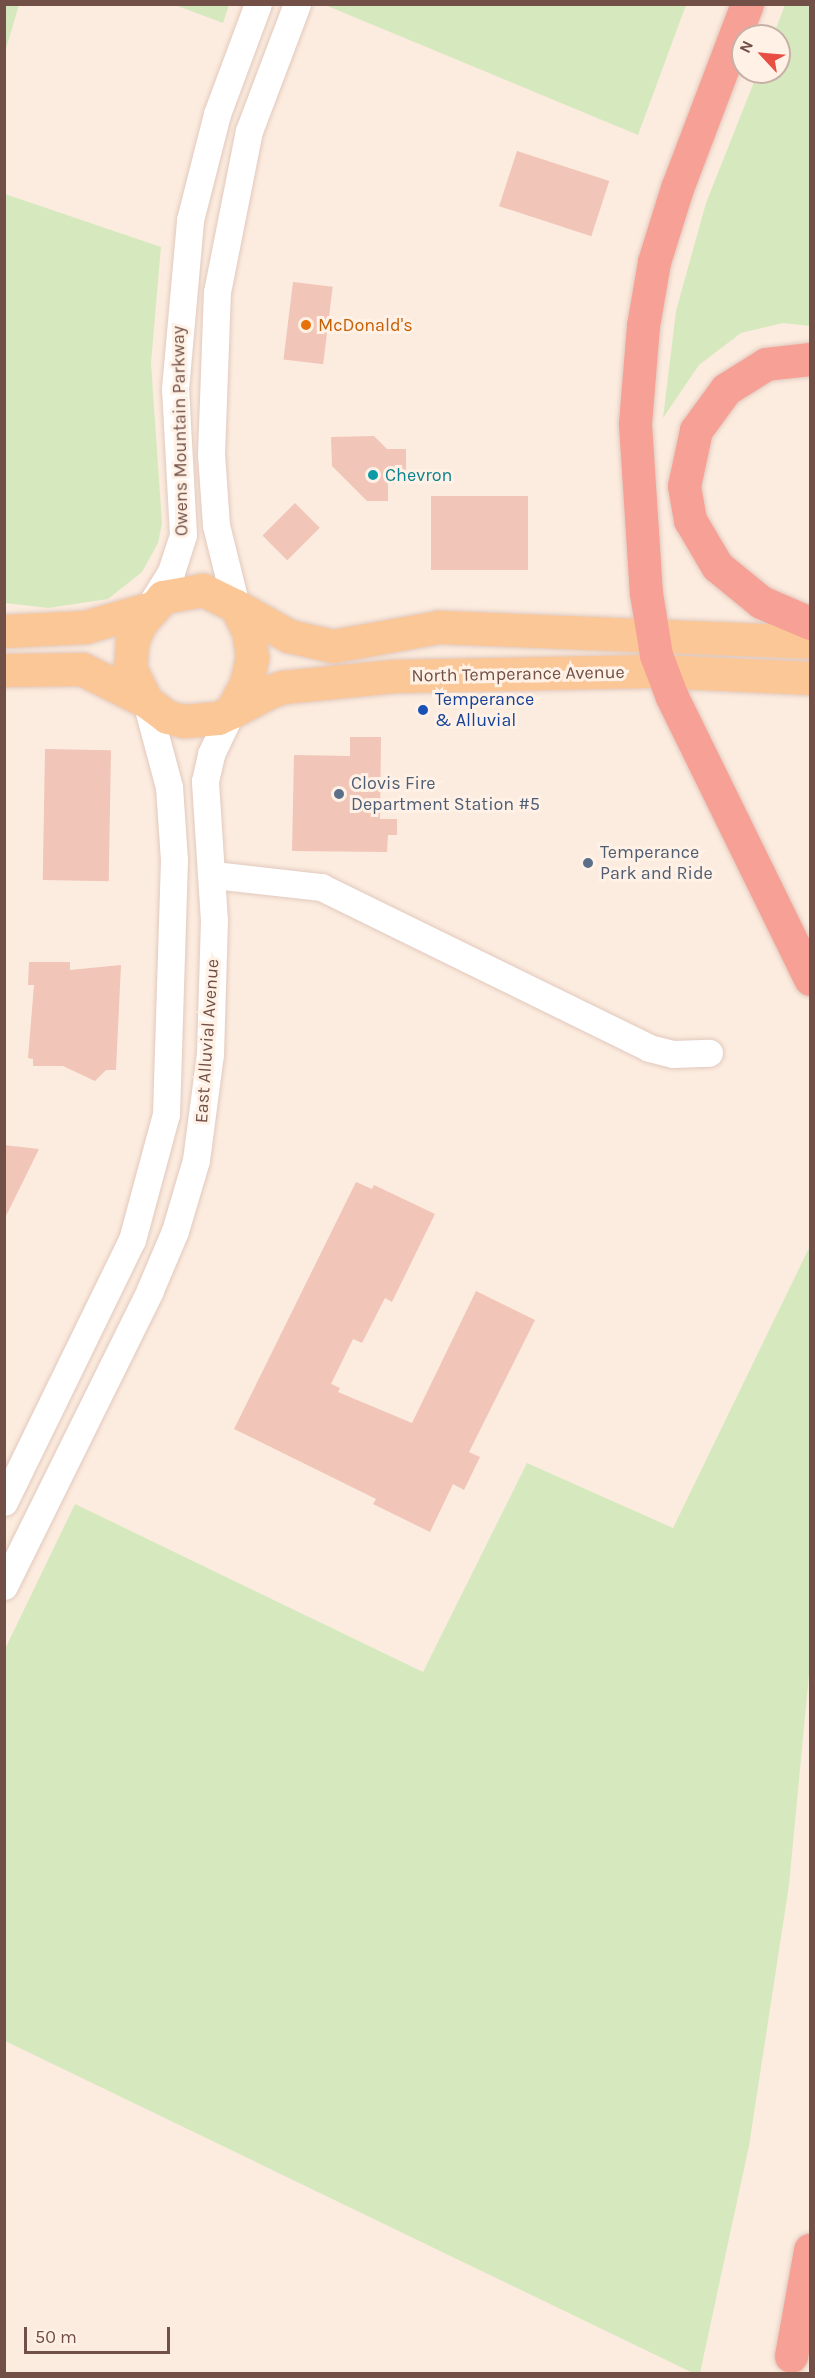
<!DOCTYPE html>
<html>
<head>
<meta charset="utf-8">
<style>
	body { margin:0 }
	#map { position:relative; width:815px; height:2378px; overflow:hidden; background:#fcecdf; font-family:Karla,sans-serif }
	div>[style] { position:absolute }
	.green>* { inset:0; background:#d6e9be }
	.building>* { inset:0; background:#f1c5b7; transform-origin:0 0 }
	.roads { filter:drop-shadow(0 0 2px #e2c9be) drop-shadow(0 0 2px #e2c9be) }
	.minor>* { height:27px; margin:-13.5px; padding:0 13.5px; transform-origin:13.5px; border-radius:13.5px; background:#fff }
	.major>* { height:33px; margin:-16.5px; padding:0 16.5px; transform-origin:16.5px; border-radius:16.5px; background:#fbc796 }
	.highway>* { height:33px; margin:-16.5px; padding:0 16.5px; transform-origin:16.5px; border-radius:16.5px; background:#f7a095 }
	.dots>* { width:16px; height:16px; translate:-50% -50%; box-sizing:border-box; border:3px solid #fff1e5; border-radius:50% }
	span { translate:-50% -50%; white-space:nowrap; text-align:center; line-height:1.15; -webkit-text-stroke:6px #fff1e5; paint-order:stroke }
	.food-label { font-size:18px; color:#c56008 }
	.left { translate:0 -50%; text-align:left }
	.street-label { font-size:18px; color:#725047 }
	.culture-label { font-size:18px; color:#0d838f }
	.transit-label { font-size:18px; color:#164399 }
	.service-label { font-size:18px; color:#4e5e75 }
	.frame { position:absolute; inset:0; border:6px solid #725047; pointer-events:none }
	.north { position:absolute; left:731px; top:24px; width:60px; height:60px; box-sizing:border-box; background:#fff1e5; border:2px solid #c7b1a6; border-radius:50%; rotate:296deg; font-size:16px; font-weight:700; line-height:24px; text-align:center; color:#725047 }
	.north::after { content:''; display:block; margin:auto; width:21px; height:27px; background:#e74f43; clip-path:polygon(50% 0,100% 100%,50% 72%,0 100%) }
	.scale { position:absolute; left:24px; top:2327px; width:146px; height:27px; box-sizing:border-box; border:3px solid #725047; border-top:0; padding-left:8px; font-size:18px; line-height:21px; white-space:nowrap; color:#725047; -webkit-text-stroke:4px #fff1e5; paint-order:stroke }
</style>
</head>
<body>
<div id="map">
	<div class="green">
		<div style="clip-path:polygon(5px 4px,19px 5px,5px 52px,4px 5px)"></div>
		<div style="clip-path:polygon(175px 5px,229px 5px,223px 23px)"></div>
		<div style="clip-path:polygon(325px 5px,325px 4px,686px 5px,638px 135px)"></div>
		<div style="clip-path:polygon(785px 5px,810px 5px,810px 326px,783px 323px,741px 333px,699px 365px,663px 418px,676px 311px,706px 203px,758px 72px,779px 72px,779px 36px,773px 36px)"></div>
		<div style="clip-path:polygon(5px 194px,161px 247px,151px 363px,162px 523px,158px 543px,142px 572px,108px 599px,48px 608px,5px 603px)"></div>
		<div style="clip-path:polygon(810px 1246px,810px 1664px,789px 1885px,749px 2146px,700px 2373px,693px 2373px,5px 2041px,5px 1649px,75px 1504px,423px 1672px,527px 1463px,673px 1528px)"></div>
	</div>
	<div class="building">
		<div style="left:517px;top:151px;width:97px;height:58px;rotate:18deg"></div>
		<div style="left:293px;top:282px;width:40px;height:78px;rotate:7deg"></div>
		<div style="clip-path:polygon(374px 436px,387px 449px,406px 449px,406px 484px,388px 484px,388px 501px,367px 501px,332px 466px,331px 437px)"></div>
		<div style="left:431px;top:496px;width:97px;height:74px"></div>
		<div style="left:295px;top:503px;width:35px;height:46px;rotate:45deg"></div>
		<div style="clip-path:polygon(350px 737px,381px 737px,380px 819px,397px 819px,397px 835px,388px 835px,387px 852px,292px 851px,294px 755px,350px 756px)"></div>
		<div style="left:45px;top:749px;width:66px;height:131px;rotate:1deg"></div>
		<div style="clip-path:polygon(29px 962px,70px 962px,70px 970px,121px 965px,116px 1070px,106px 1070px,95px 1081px,63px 1066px,33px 1066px,33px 1059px,28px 1058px,34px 985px,28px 985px)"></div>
		<div style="clip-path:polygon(4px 1145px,39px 1149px,4px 1220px)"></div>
		<div style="clip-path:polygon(356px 1182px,372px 1189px,374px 1185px,435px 1214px,392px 1302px,385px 1298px,362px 1343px,353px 1339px,331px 1384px,340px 1388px,338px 1392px,412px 1423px,476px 1291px,535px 1320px,469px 1452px,480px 1457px,464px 1490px,453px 1484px,430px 1532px,373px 1504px,376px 1499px,234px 1429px)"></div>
	</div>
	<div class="roads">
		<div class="minor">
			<div style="left:236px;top:606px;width:83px;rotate:-103.9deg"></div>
			<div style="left:216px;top:525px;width:71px;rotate:-94deg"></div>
			<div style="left:211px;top:454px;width:162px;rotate:-87.9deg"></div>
			<div style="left:217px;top:292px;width:164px;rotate:-78.8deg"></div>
			<div style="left:249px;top:131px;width:136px;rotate:-69.3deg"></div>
			<div style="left:148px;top:609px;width:44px;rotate:-58.1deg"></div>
			<div style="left:171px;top:572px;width:39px;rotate:-72deg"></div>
			<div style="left:183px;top:535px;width:146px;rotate:-93.1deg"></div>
			<div style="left:175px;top:389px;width:170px;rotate:-84.9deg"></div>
			<div style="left:190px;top:220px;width:109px;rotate:-75.7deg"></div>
			<div style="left:217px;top:114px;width:117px;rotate:-69.6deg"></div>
			<div style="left:214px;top:875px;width:108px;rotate:6.4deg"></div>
			<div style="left:321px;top:887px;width:365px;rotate:26.1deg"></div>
			<div style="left:649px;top:1048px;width:25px;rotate:14deg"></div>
			<div style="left:673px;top:1054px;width:36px;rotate:-2deg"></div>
			<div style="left:4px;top:1502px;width:292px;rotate:-64deg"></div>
			<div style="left:132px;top:1240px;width:131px;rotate:-74.9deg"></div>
			<div style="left:166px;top:1114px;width:254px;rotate:-88.2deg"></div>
			<div style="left:174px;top:860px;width:73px;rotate:-93.9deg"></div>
			<div style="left:169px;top:787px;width:89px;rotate:-105deg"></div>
			<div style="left:4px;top:1586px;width:330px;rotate:-63.7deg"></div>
			<div style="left:150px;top:1290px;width:64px;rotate:-67deg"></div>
			<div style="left:175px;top:1231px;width:74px;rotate:-73.5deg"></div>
			<div style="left:196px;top:1160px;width:107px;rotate:-82.5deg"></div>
			<div style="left:210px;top:1054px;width:133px;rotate:-88.3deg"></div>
			<div style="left:214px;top:921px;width:140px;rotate:-93.7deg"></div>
			<div style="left:205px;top:781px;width:28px;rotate:-77deg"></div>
			<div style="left:211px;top:754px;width:47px;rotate:-64.5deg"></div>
		</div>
		<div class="major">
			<div style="left:236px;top:606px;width:61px;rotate:29.5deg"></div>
			<div style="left:289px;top:636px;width:45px;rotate:12.8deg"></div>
			<div style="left:333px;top:646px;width:108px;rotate:-10.2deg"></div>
			<div style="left:439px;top:627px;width:371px;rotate:2.3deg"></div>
			<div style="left:4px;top:631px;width:81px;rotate:-2.8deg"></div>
			<div style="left:85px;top:627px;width:66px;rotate:-15.9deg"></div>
			<div style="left:4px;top:670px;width:78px;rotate:-0.7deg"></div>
			<div style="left:82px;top:669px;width:72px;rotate:26.6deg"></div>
			<div style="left:231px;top:712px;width:32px;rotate:-62deg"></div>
			<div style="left:246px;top:684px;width:27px;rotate:-77deg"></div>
			<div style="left:252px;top:658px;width:25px;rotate:-97deg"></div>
			<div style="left:249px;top:633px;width:30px;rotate:-116deg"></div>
			<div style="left:236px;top:606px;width:37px;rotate:-154deg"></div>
			<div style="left:203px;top:590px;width:41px;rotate:170.1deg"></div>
			<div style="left:163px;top:597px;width:35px;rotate:131deg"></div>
			<div style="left:140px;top:623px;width:21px;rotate:113deg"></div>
			<div style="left:132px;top:642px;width:26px;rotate:94deg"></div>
			<div style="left:130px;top:668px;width:37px;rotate:64deg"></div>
			<div style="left:146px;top:701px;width:26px;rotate:37deg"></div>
			<div style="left:167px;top:717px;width:17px;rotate:13deg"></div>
			<div style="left:184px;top:721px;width:34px;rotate:-5deg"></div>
			<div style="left:218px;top:718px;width:14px;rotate:-25deg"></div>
			<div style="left:231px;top:712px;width:45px;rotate:-27.7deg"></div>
			<div style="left:271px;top:691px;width:13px;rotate:-18deg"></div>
			<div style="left:283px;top:687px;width:111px;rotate:-5.7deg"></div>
			<div style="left:393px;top:676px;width:268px;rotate:-1.1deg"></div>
			<div style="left:661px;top:671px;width:149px;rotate:2.7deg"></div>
		</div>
		<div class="highway">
			<div style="left:747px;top:4px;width:197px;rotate:110.8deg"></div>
			<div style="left:677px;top:188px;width:77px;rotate:107.3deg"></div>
			<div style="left:654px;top:262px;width:65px;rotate:99.8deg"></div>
			<div style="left:643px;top:326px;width:98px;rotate:94.7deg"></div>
			<div style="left:635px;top:424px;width:169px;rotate:86.3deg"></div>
			<div style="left:646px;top:593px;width:63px;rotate:80.8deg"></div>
			<div style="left:656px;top:655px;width:45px;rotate:69.1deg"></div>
			<div style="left:672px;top:697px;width:314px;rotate:63.9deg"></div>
			<div style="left:810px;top:359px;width:44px;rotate:173.5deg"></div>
			<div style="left:766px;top:364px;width:47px;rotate:148deg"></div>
			<div style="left:726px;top:389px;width:51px;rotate:126.2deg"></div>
			<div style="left:696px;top:430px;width:57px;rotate:102.1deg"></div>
			<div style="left:684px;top:486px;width:35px;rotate:80deg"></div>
			<div style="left:690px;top:520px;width:53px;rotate:59.6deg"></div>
			<div style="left:717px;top:566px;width:57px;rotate:39.3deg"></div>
			<div style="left:761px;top:602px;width:53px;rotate:23.2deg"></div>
			<div style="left:791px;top:2356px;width:108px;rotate:-79.8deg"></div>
		</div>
	</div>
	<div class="dots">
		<div style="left:306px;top:325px;background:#e8710a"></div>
		<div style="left:373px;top:475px;background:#0f9aa8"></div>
		<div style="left:423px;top:710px;background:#1a4fb4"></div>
		<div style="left:339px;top:794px;background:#5c6f8a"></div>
		<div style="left:588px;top:863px;background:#5c6f8a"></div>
	</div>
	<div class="food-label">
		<span class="left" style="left:318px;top:325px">McDonald's</span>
	</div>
	<div class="street-label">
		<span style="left:180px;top:431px;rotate:-91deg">Owens Mountain Parkway</span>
		<span style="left:518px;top:674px;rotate:-1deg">North Temperance Avenue</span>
		<span style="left:207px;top:1041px;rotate:-86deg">East Alluvial Avenue</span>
	</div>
	<div class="culture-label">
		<span class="left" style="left:385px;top:475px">Chevron</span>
	</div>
	<div class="transit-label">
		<span class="left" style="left:435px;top:710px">Temperance<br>&amp; Alluvial</span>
	</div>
	<div class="service-label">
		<span class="left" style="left:351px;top:794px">Clovis Fire<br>Department Station #5</span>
		<span class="left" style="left:600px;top:863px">Temperance<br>Park and Ride</span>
	</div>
	<div class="frame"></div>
	<div class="north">N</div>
	<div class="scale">50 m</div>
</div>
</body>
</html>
